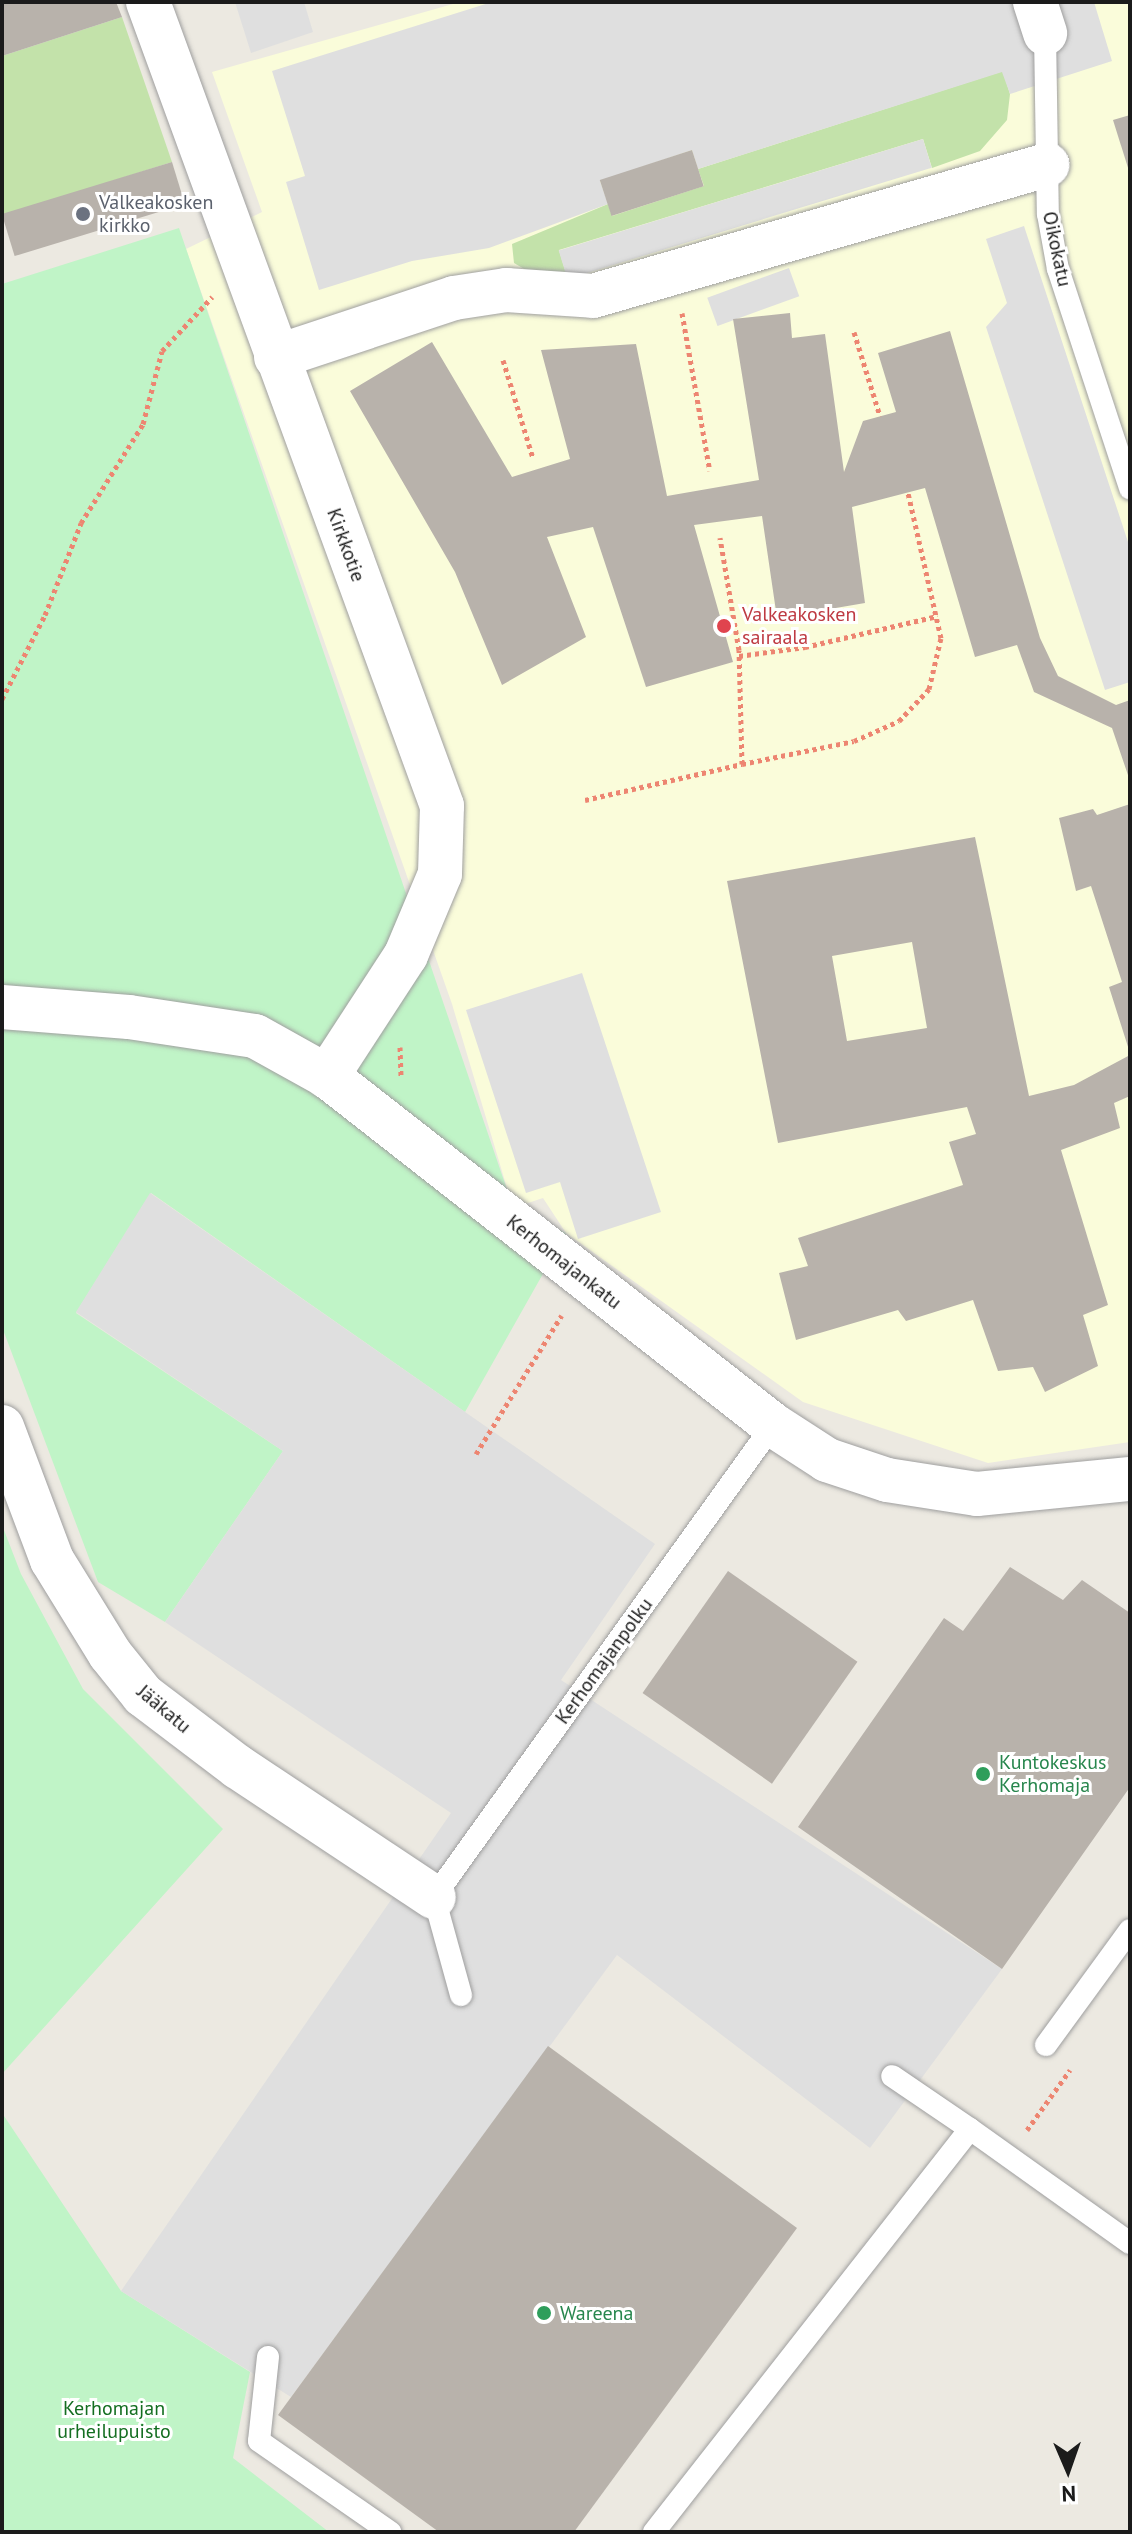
<!DOCTYPE html>
<html>
<head>
<meta charset="utf-8">
<style>
	body { margin:0 }
	#map { position:relative; width:1132px; height:2534px; overflow:hidden; background:#ece9e1; font-family:"PT Sans",sans-serif }
	div>[style] { position:absolute }
	.education>* { inset:0; background:#fafcda }
	.grass>* { inset:0; background:#c3e2aa }
	.park>* { inset:0; background:#c0f4c7 }
	.parking>* { inset:0; background:#dfdfdf; transform-origin:0 0 }
	.building>* { inset:0; background:#b8b2ab; transform-origin:0 0 }
	.path>* { height:5px; margin-top:-2.5px; transform-origin:0; background:repeating-linear-gradient(90deg,#ed8571 0 4px,transparent 0 8px) }
	.roads { filter:drop-shadow(0 0 2px #9f9f9f) drop-shadow(0 0 2px #9f9f9f) }
	.service>* { height:22px; margin:-11px; padding:0 11px; transform-origin:11px; border-radius:11px; background:#fff }
	.minor>* { height:44px; margin:-22px; padding:0 22px; transform-origin:22px; border-radius:22px; background:#fff }
	.dots>* { width:22px; height:22px; translate:-50% -50%; box-sizing:border-box; border:4px solid #fff; border-radius:50% }
	span { translate:-50% -50%; white-space:nowrap; text-align:center; line-height:1.15; -webkit-text-stroke:6px #fff; paint-order:stroke }
	.worship-label { font-size:20px; color:#5b616d }
	.left { translate:0 -50%; text-align:left }
	.street-label { font-size:20px; color:#1b1b1b }
	.health-label { font-size:20px; color:#be3a42 }
	.leisure-label { font-size:20px; color:#27864d }
	.park-label { font-size:20px; color:#146e21 }
	.frame { position:absolute; inset:0; border:4px solid #1b1b1b; pointer-events:none }
	.north { position:absolute; left:1028px; top:2430px; width:80px; height:80px; -webkit-text-stroke:6px #fff; paint-order:stroke; rotate:178deg; font-size:22px; font-weight:700; line-height:32px; text-align:center; color:#1b1b1b }
	.north::after { content:''; display:block; margin:auto; width:28px; height:36px; background:#1b1b1b; clip-path:polygon(50% 0,100% 100%,50% 72%,0 100%) }
</style>
</head>
<body>
<div id="map">
	<div class="education">
		<div style="clip-path:polygon(460px 2px,1130px 2px,1130px 1442px,988px 1463px,803px 1402px,566px 1233px,543px 1198px,513px 1208px,452px 1004px,186px 249px,262px 212px,212px 72px)"></div>
	</div>
	<div class="grass">
		<div style="clip-path:polygon(122px 17px,172px 162px,2px 216px,2px 56px)"></div>
		<div style="clip-path:polygon(1003px 71px,1010px 94px,1007px 120px,980px 151px,932px 168px,923px 139px,559px 250px,568px 280px,538px 277px,514px 263px,512px 244px,608px 204px,612px 216px,704px 186px,698px 169px)"></div>
	</div>
	<div class="park">
		<div style="clip-path:polygon(179px 228px,513px 1207px,566px 1233px,465px 1412px,151px 1193px,76px 1313px,283px 1451px,165px 1622px,98px 1582px,2px 1327px,2px 284px)"></div>
		<div style="clip-path:polygon(2px 1525px,21px 1574px,83px 1689px,223px 1829px,2px 2074px)"></div>
		<div style="clip-path:polygon(2px 2113px,121px 2291px,250px 2372px,233px 2458px,329px 2532px,2px 2532px)"></div>
	</div>
	<div class="parking">
		<div style="clip-path:polygon(235px 2px,304px 2px,313px 32px,251px 53px)"></div>
		<div style="clip-path:polygon(492px 2px,1094px 2px,1112px 61px,1010px 94px,1002px 72px,698px 169px,692px 150px,600px 181px,608px 204px,549px 226px,489px 248px,412px 261px,319px 290px,286px 182px,305px 176px,272px 71px)"></div>
		<div style="left:923px;top:139px;width:30px;height:381px;rotate:73deg"></div>
		<div style="clip-path:polygon(1024px 226px,1130px 548px,1130px 682px,1105px 690px,986px 327px,1007px 303px,986px 239px)"></div>
		<div style="left:789px;top:268px;width:30px;height:87px;rotate:70deg"></div>
		<div style="clip-path:polygon(582px 973px,661px 1212px,578px 1239px,560px 1182px,526px 1193px,466px 1010px)"></div>
		<div style="clip-path:polygon(150px 1193px,655px 1544px,561px 1680px,1002px 1969px,870px 2148px,617px 1955px,291px 2397px,121px 2291px,451px 1813px,165px 1622px,283px 1451px,76px 1312px)"></div>
	</div>
	<div class="building">
		<div style="clip-path:polygon(2px 2px,116px 2px,122px 17px,2px 56px)"></div>
		<div style="clip-path:polygon(1130px 115px,1130px 171px,1129px 171px,1113px 120px)"></div>
		<div style="left:692px;top:150px;width:38px;height:97px;rotate:72deg"></div>
		<div style="left:172px;top:162px;width:44px;height:178px;rotate:73deg"></div>
		<div style="clip-path:polygon(790px 313px,792px 338px,825px 334px,844px 472px,863px 421px,896px 412px,878px 353px,950px 331px,1040px 638px,1058px 676px,1116px 705px,1130px 700px,1130px 781px,1112px 728px,1034px 692px,1017px 645px,975px 657px,925px 488px,852px 507px,865px 603px,777px 618px,762px 516px,694px 525px,733px 662px,646px 687px,593px 527px,547px 537px,586px 637px,502px 685px,455px 572px,350px 391px,432px 342px,512px 477px,570px 459px,541px 350px,636px 344px,667px 496px,759px 480px,733px 319px)"></div>
		<div style="clip-path:polygon(1130px 804px,1130px 1049px,1129px 1050px,1109px 987px,1122px 982px,1091px 886px,1076px 891px,1059px 818px,1093px 809px,1097px 815px)"></div>
		<div style="clip-path:polygon(evenodd,975px 837px,1029px 1096px,1074px 1085px,1130px 1055px,1130px 1096px,1114px 1103px,1120px 1128px,1061px 1150px,1108px 1305px,1083px 1315px,1098px 1366px,1045px 1392px,1033px 1367px,998px 1371px,973px 1300px,906px 1321px,898px 1310px,796px 1340px,779px 1273px,808px 1266px,798px 1238px,963px 1185px,949px 1142px,976px 1134px,967px 1107px,778px 1143px,727px 881px,975px 837px,912px 942px,927px 1028px,847px 1041px,832px 956px,912px 942px)"></div>
		<div style="clip-path:polygon(1010px 1567px,1063px 1600px,1082px 1580px,1130px 1613px,1130px 1787px,1002px 1969px,798px 1827px,944px 1618px,963px 1631px)"></div>
		<div style="left:728px;top:1571px;width:158px;height:149px;rotate:35deg"></div>
		<div style="clip-path:polygon(548px 2046px,797px 2228px,574px 2532px,439px 2532px,278px 2415px)"></div>
	</div>
	<div class="path">
		<div style="left:682px;top:313px;width:160px;rotate:80deg"></div>
		<div style="left:854px;top:332px;width:88px;rotate:72.8deg"></div>
		<div style="left:503px;top:360px;width:102px;rotate:73deg"></div>
		<div style="left:739px;top:656px;width:67px;rotate:-7.8deg"></div>
		<div style="left:805px;top:647px;width:136px;rotate:-13.2deg"></div>
		<div style="left:2px;top:699px;width:94px;rotate:-62.9deg"></div>
		<div style="left:45px;top:615px;width:99px;rotate:-68.6deg"></div>
		<div style="left:81px;top:523px;width:117px;rotate:-57.9deg"></div>
		<div style="left:143px;top:424px;width:75px;rotate:-75.4deg"></div>
		<div style="left:162px;top:351px;width:74px;rotate:-47.2deg"></div>
		<div style="left:742px;top:764px;width:114px;rotate:-11.6deg"></div>
		<div style="left:854px;top:741px;width:49px;rotate:-24deg"></div>
		<div style="left:899px;top:721px;width:44px;rotate:-46.8deg"></div>
		<div style="left:929px;top:689px;width:52px;rotate:-76.8deg"></div>
		<div style="left:941px;top:638px;width:149px;rotate:-102.8deg"></div>
		<div style="left:585px;top:800px;width:161px;rotate:-12.9deg"></div>
		<div style="left:742px;top:764px;width:114px;rotate:-91.5deg"></div>
		<div style="left:739px;top:650px;width:114px;rotate:-99.6deg"></div>
		<div style="left:400px;top:1047px;width:30px;rotate:88deg"></div>
		<div style="left:476px;top:1454px;width:163px;rotate:-58.3deg"></div>
		<div style="left:1027px;top:2130px;width:74px;rotate:-54.4deg"></div>
	</div>
	<div class="roads">
		<div class="service">
			<div style="left:1045px;top:33px;width:181px;rotate:89.1deg"></div>
			<div style="left:1048px;top:214px;width:56px;rotate:79.7deg"></div>
			<div style="left:1058px;top:269px;width:231px;rotate:71.8deg"></div>
			<div style="left:461px;top:1995px;width:102px;rotate:-105.4deg"></div>
			<div style="left:434px;top:1897px;width:581px;rotate:-54.31deg"></div>
			<div style="left:1046px;top:2045px;width:142px;rotate:-53.9deg"></div>
			<div style="left:970px;top:2129px;width:196px;rotate:35.5deg"></div>
			<div style="left:268px;top:2357px;width:84px;rotate:96.1deg"></div>
			<div style="left:259px;top:2441px;width:160px;rotate:34.8deg"></div>
			<div style="left:654px;top:2532px;width:512px;rotate:-51.9deg"></div>
			<div style="left:970px;top:2129px;width:94px;rotate:-145.8deg"></div>
		</div>
		<div class="minor">
			<div style="left:148px;top:2px;width:856px;rotate:69.91deg"></div>
			<div style="left:442px;top:806px;width:68px;rotate:91.7deg"></div>
			<div style="left:440px;top:874px;width:88px;rotate:112.8deg"></div>
			<div style="left:406px;top:955px;width:145px;rotate:123.1deg"></div>
			<div style="left:1035px;top:2px;width:33px;rotate:72deg"></div>
			<div style="left:276px;top:357px;width:188px;rotate:-18.3deg"></div>
			<div style="left:454px;top:298px;width:53px;rotate:-8.7deg"></div>
			<div style="left:506px;top:290px;width:87px;rotate:3.9deg"></div>
			<div style="left:593px;top:296px;width:473px;rotate:-16.1deg"></div>
			<div style="left:2px;top:1007px;width:127px;rotate:4.5deg"></div>
			<div style="left:129px;top:1017px;width:127px;rotate:8.6deg"></div>
			<div style="left:255px;top:1036px;width:82px;rotate:29.1deg"></div>
			<div style="left:327px;top:1076px;width:566px;rotate:38.04deg"></div>
			<div style="left:773px;top:1425px;width:64px;rotate:32.9deg"></div>
			<div style="left:827px;top:1460px;width:63px;rotate:18.4deg"></div>
			<div style="left:887px;top:1480px;width:91px;rotate:8.8deg"></div>
			<div style="left:977px;top:1494px;width:154px;rotate:-5.6deg"></div>
			<div style="left:2px;top:1427px;width:142px;rotate:69.4deg"></div>
			<div style="left:52px;top:1560px;width:110px;rotate:58.3deg"></div>
			<div style="left:110px;top:1654px;width:53px;rotate:51.2deg"></div>
			<div style="left:143px;top:1695px;width:119px;rotate:37.2deg"></div>
			<div style="left:238px;top:1767px;width:235px;rotate:33.6deg"></div>
		</div>
	</div>
	<div class="dots">
		<div style="left:83px;top:214px;background:#6b7280"></div>
		<div style="left:724px;top:626px;background:#e0444e"></div>
		<div style="left:983px;top:1774px;background:#2e9e5b"></div>
		<div style="left:544px;top:2313px;background:#2e9e5b"></div>
	</div>
	<div class="worship-label">
		<span class="left" style="left:99px;top:214px">Valkeakosken<br>kirkko</span>
	</div>
	<div class="street-label">
		<span style="left:1057px;top:249px;rotate:78deg">Oikokatu</span>
		<span style="left:346px;top:545px;rotate:70deg">Kirkkotie</span>
		<span style="left:564px;top:1262px;rotate:38deg">Kerhomajankatu</span>
		<span style="left:604px;top:1661px;rotate:-54deg">Kerhomajanpolku</span>
		<span style="left:164px;top:1709px;rotate:40deg">Jääkatu</span>
	</div>
	<div class="health-label">
		<span class="left" style="left:742px;top:626px">Valkeakosken<br>sairaala</span>
	</div>
	<div class="leisure-label">
		<span class="left" style="left:999px;top:1774px">Kuntokeskus<br>Kerhomaja</span>
		<span class="left" style="left:560px;top:2313px">Wareena</span>
	</div>
	<div class="park-label">
		<span style="left:114px;top:2420px">Kerhomajan<br>urheilupuisto</span>
	</div>
	<div class="frame"></div>
	<div class="north">N</div>
</div>
</body>
</html>
